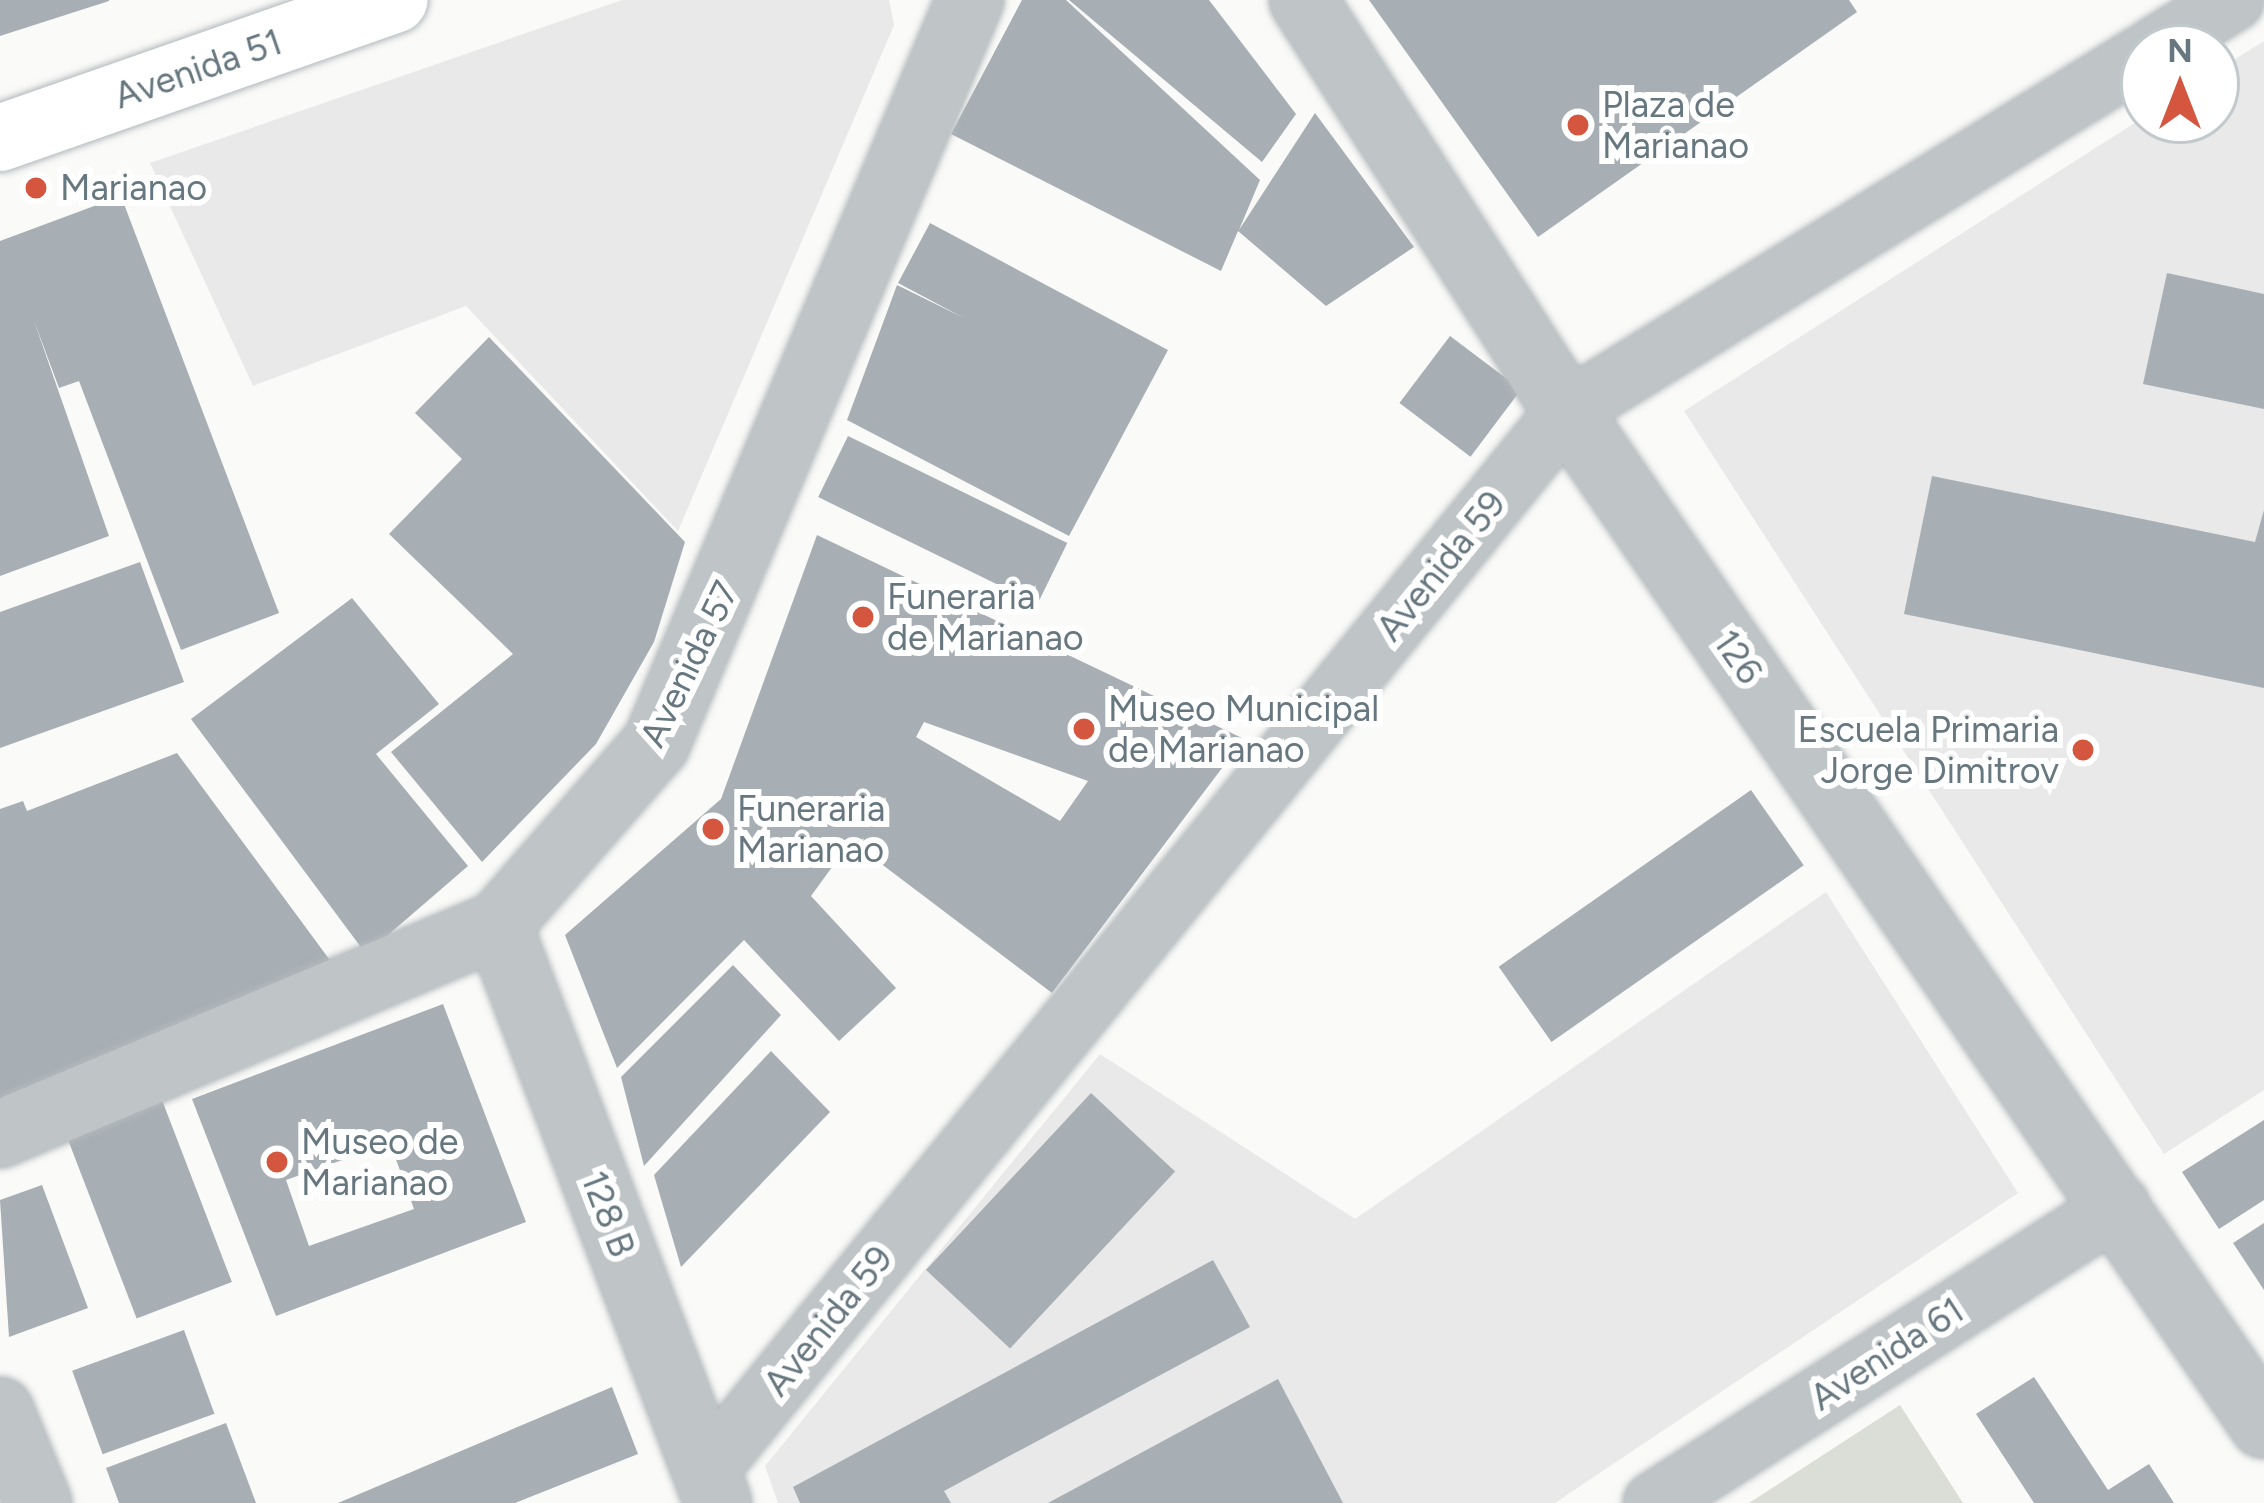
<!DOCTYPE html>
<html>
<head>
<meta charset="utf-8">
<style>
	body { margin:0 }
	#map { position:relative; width:2264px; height:1503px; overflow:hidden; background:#fafaf8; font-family:Figtree,sans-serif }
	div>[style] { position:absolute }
	.built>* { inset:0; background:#e8e9e8 }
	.green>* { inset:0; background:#daded7 }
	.building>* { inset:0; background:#a7afb4; transform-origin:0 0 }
	.roads { filter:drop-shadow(0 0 3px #b3b9bc) drop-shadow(0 0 3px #b3b9bc) }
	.minor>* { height:60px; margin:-30px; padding:0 30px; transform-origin:30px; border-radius:30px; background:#bfc4c7 }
	.tertiary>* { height:66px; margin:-33px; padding:0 33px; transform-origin:33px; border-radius:33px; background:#bfc4c7 }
	.primary>* { height:66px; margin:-33px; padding:0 33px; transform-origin:33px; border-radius:33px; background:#fff }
	.dots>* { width:33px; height:33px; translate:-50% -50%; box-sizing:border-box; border:6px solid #fff; border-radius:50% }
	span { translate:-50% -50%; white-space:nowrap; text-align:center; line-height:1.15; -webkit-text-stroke:12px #fff; paint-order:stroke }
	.street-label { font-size:36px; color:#677780 }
	.poi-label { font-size:36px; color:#677780 }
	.left { translate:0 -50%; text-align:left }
	.right { translate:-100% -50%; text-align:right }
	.north { position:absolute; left:2120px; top:24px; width:120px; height:120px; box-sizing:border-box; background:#fff; border:3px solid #c2c9cc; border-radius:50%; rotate:0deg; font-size:33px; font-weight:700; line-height:48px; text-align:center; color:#677780 }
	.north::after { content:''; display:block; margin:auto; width:42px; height:54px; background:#d4563e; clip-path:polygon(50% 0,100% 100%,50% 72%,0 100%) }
</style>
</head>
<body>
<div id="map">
	<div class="built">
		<div style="clip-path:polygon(622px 0,889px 0,894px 25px,678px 531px,466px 306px,253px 386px,150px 163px)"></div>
		<div style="clip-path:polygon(2264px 41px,2264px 1090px,2164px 1154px,1684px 411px,2144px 117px,2216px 120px,2216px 71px)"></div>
		<div style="clip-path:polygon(1826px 892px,2018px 1193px,1555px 1503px,778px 1503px,765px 1466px,1100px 1054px,1355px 1219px)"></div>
	</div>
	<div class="green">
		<div style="clip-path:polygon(1900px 1405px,1963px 1503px,1749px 1503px)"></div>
	</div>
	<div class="building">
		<div style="clip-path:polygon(0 0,109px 0,109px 1px,0 36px)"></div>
		<div style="clip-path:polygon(1022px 0,1066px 0,1260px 180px,1239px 230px,1315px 113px,1414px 247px,1326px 306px,1238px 231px,1221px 271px,951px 134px)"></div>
		<div style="clip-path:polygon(1069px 0,1209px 0,1296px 114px,1262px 162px)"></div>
		<div style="clip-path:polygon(1369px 0,1849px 0,1857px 12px,1538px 237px)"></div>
		<div style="clip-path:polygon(121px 196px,279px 613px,181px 650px,79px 381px,59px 388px,33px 318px,109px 536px,0 576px,0 241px)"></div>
		<div style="clip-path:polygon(930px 223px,1168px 350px,1069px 536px,847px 420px,897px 285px,964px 318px,898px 283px)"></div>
		<div style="clip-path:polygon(2167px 273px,2264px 294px,2264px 409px,2143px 384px)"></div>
		<div style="left:1450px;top:336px;width:89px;height:84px;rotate:37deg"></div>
		<div style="clip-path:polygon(489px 337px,685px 542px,654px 642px,596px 744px,482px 862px,391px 752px,513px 654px,389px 534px,462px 459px,415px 413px)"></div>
		<div style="left:848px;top:436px;width:244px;height:68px;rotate:26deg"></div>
		<div style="clip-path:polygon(1932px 476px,2255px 542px,2264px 510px,2264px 688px,1904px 614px)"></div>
		<div style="clip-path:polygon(evenodd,817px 535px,1244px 739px,1052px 993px,851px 841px,811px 896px,896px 988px,839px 1041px,744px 940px,617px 1068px,565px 935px,721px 799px,817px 535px,924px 722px,1088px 781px,1060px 821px,916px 737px,924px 722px)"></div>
		<div style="clip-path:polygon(140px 562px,184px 682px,0 748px,0 612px)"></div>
		<div style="clip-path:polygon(352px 598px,439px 704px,376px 754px,468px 866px,366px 954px,191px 719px)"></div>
		<div style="clip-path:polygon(177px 753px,332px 963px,0 1099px,0 809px,23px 801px,27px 811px)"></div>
		<div style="left:1751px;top:790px;width:92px;height:308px;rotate:55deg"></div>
		<div style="clip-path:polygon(733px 965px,781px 1015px,644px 1166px,621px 1077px)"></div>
		<div style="clip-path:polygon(evenodd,443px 1004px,526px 1222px,276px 1316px,192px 1099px,443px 1004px,390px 1143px,414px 1209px,309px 1246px,286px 1180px,390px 1143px)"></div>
		<div style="clip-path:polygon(771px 1051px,830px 1112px,681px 1267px,654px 1175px)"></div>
		<div style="left:1091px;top:1093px;width:115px;height:242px;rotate:43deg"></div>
		<div style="left:162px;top:1100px;width:195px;height:102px;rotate:69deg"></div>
		<div style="clip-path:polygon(2264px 1120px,2264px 1200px,2219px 1229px,2182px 1172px)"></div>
		<div style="clip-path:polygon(42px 1185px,88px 1308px,9px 1337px,0 1200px)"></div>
		<div style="clip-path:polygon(2264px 1223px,2264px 1290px,2233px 1243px)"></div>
		<div style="clip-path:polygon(1213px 1260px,1250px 1327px,944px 1491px,951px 1503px,800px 1503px,793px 1487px)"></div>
		<div style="left:184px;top:1330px;width:89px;height:119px;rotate:70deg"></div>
		<div style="clip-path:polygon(2034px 1377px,2108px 1490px,2149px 1464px,2174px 1503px,2034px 1503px,1976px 1414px)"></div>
		<div style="clip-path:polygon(1278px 1379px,1343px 1503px,1048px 1503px)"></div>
		<div style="clip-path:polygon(612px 1387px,638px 1454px,515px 1503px,338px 1503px)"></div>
		<div style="clip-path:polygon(226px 1423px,256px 1503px,119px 1503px,106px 1468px)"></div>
	</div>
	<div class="roads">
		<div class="minor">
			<div style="left:2155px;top:48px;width:92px;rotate:-31.6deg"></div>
			<div style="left:706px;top:1472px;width:1366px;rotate:-50.94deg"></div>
			<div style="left:1567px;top:411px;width:678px;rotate:-31.67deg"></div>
			<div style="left:1654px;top:1503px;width:552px;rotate:-32.57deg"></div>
		</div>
		<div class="tertiary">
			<div style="left:1303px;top:0;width:488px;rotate:57.3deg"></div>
			<div style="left:1567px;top:411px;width:1230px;rotate:55.5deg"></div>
			<div style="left:498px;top:925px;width:618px;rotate:69.16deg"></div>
			<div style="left:0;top:1134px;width:540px;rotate:-22.77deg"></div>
			<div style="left:498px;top:925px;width:240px;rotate:-48.9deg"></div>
			<div style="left:656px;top:744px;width:808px;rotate:-67.12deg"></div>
			<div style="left:0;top:1411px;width:100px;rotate:67.6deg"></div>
		</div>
		<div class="primary">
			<div style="left:0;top:138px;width:418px;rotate:-19.3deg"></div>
		</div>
	</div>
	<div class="dots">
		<div style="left:1578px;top:125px;background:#d4563e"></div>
		<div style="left:36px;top:188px;background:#d4563e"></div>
		<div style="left:863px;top:617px;background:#d4563e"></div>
		<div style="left:1084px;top:729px;background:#d4563e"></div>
		<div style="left:2083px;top:750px;background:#d4563e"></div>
		<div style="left:713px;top:829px;background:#d4563e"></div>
		<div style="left:277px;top:1162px;background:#d4563e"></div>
	</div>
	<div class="street-label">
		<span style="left:198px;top:69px;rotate:-19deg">Avenida 51</span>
		<span style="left:1441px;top:566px;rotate:-51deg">Avenida 59</span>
		<span style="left:1738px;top:657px;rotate:55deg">126</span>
		<span style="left:689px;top:664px;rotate:-64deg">Avenida 57</span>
		<span style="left:608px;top:1214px;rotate:69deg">128 B</span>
		<span style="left:828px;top:1321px;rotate:-51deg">Avenida 59</span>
		<span style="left:1887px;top:1354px;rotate:-33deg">Avenida 61</span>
	</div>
	<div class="poi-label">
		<span class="left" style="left:1602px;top:125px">Plaza de<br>Marianao</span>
		<span class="left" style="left:60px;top:188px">Marianao</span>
		<span class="left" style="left:887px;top:617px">Funeraria<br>de Marianao</span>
		<span class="left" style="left:1108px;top:729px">Museo Municipal<br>de Marianao</span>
		<span class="right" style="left:2059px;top:750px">Escuela Primaria<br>Jorge Dimitrov</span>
		<span class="left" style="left:737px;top:829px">Funeraria<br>Marianao</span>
		<span class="left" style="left:301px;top:1162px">Museo de<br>Marianao</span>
	</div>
	<div class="north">N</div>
</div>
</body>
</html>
